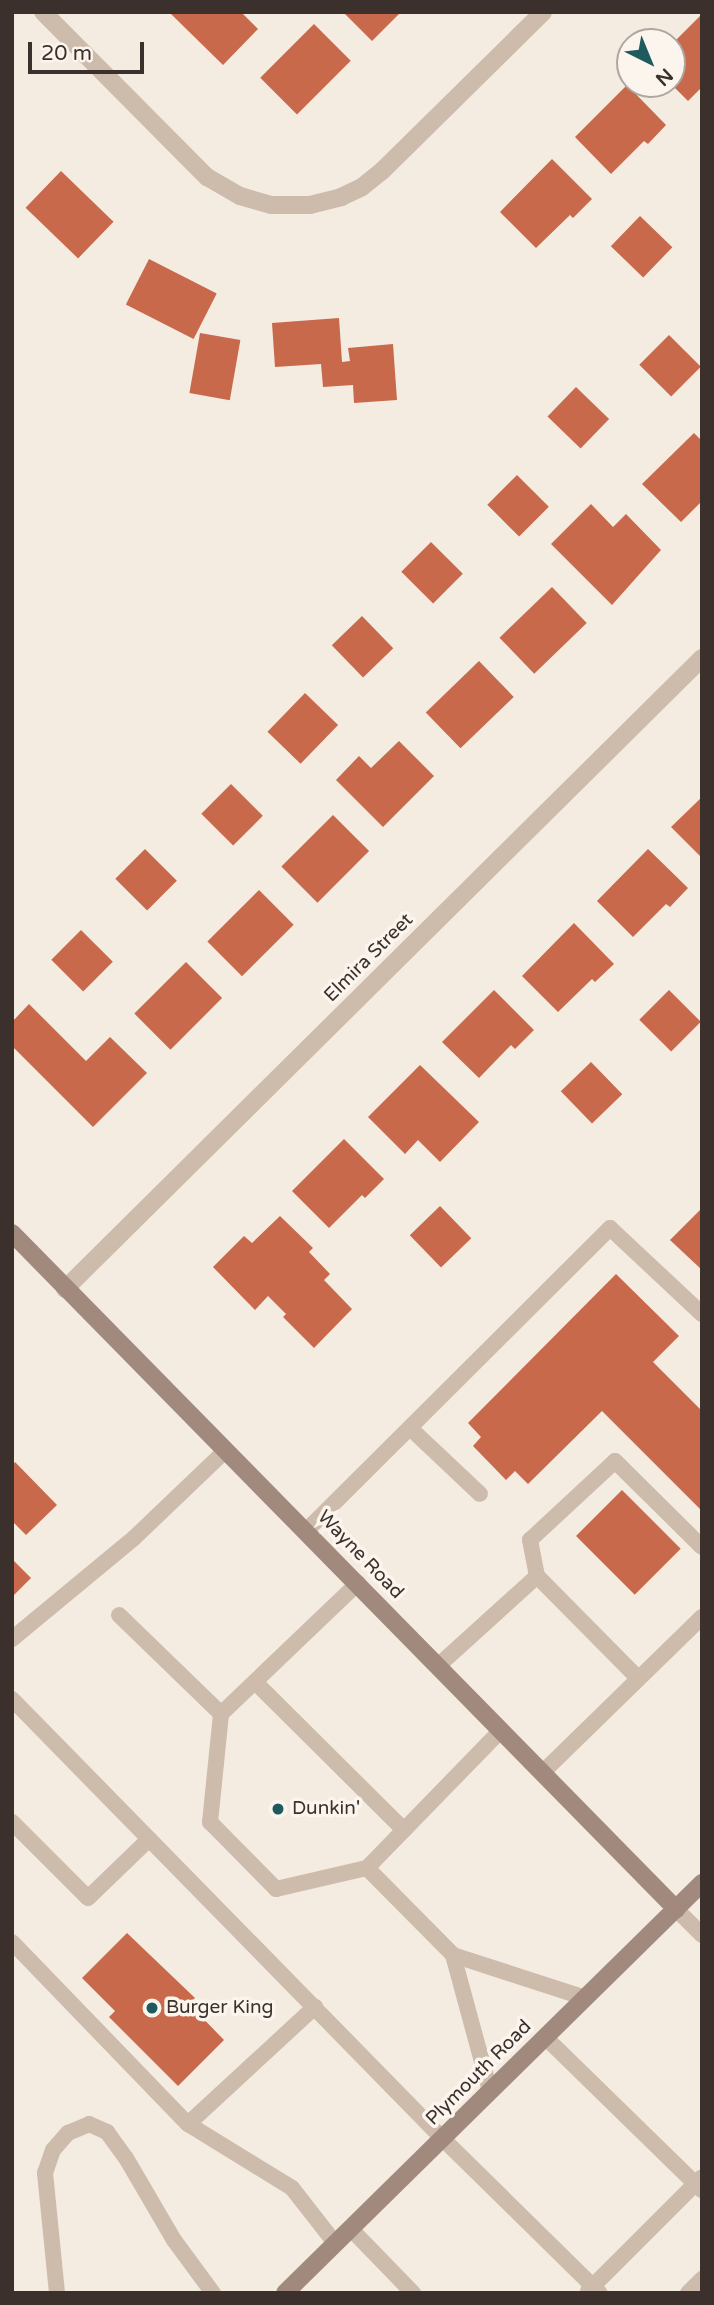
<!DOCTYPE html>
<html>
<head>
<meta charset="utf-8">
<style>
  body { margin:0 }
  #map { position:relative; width:714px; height:2305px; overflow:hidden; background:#f4ebe1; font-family:"Varela Round",sans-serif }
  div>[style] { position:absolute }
  .building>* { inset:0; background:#c8694b; transform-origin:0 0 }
  .lane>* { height:16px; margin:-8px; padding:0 8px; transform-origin:8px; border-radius:8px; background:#cdbbac }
  .street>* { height:18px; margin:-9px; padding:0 9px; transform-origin:9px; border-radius:9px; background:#cdbbac }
  .secondary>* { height:18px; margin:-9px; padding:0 9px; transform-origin:9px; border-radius:9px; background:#a18a7d }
  .dots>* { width:19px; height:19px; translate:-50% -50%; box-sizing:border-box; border:4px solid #fbf5ee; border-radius:50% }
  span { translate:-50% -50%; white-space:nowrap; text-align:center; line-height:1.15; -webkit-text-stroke:7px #fbf5ee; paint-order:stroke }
  .street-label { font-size:19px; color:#3b302b }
  .poi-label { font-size:19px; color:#3b302b }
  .left { translate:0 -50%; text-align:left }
  .frame { position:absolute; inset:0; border:14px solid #3b302b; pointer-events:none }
  .north { position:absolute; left:616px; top:28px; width:70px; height:70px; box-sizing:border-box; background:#fbf5ee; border:2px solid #aea6a0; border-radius:50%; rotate:137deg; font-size:19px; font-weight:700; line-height:28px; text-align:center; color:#3b302b }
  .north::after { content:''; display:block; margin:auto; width:24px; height:32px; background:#1f5a5e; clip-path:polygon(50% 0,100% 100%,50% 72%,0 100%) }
  .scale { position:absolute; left:28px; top:42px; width:116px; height:32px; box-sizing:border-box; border:4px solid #3b302b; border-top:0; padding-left:9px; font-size:21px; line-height:24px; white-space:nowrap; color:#3b302b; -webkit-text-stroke:5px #fbf5ee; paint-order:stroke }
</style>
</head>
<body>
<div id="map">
  <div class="building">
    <div style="clip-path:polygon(173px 12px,241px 12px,258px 29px,223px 65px,171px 14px)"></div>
    <div style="clip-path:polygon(343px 12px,401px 12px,372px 41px)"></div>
    <div style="clip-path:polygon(702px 14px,702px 87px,688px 101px,672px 85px,672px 44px)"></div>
    <div style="left:314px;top:24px;width:52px;height:76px;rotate:45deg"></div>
    <div style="clip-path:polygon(627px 85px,666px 125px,648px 144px,644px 141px,611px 174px,575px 137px)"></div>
    <div style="clip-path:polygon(552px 159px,592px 199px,573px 218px,570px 215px,536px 248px,500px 212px)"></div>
    <div style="left:61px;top:171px;width:73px;height:51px;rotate:44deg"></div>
    <div style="left:640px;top:216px;width:45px;height:42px;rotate:44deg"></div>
    <div style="left:149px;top:259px;width:76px;height:51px;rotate:27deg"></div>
    <div style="clip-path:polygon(339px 318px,342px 362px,350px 361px,348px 348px,393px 344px,397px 400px,354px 403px,353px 385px,323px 387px,321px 364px,275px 367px,272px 323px)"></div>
    <div style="left:200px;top:333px;width:41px;height:61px;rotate:10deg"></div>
    <div style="left:669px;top:335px;width:45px;height:42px;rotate:45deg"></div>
    <div style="left:576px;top:387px;width:46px;height:41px;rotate:44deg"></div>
    <div style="clip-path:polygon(694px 433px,702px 441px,702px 501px,681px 522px,642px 484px)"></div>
    <div style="left:517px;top:475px;width:45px;height:42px;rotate:45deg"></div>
    <div style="clip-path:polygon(591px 504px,613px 527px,626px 514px,661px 550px,612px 605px,551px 544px)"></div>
    <div style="left:431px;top:542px;width:45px;height:42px;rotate:45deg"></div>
    <div style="left:552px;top:587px;width:50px;height:73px;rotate:46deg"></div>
    <div style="left:362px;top:616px;width:45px;height:42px;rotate:46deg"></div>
    <div style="left:479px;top:661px;width:50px;height:74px;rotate:46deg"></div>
    <div style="left:305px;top:693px;width:46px;height:54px;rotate:44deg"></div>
    <div style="clip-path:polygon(399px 741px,434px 776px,383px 827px,336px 780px,359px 756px,371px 768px)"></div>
    <div style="left:231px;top:784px;width:45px;height:42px;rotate:45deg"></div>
    <div style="clip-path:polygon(702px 797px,702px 858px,671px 827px)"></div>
    <div style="left:333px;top:815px;width:51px;height:73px;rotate:45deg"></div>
    <div style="left:145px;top:849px;width:45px;height:42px;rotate:45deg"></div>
    <div style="clip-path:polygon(648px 849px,688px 888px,670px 907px,666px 904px,633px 937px,597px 901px)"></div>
    <div style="left:259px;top:890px;width:49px;height:73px;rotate:45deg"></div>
    <div style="clip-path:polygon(574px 923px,614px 964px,595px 982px,592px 979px,558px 1012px,522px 976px)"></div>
    <div style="left:81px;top:930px;width:45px;height:42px;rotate:45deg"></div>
    <div style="left:186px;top:962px;width:51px;height:73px;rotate:45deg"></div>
    <div style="clip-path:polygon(494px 990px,534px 1030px,515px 1049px,511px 1045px,479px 1078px,442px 1042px)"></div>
    <div style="left:669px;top:990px;width:45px;height:42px;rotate:45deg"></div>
    <div style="clip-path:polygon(29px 1004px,86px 1061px,110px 1037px,147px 1073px,93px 1127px,12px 1046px,12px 1022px)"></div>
    <div style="left:591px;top:1062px;width:45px;height:42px;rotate:46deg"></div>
    <div style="clip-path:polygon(420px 1065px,479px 1122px,440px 1162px,418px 1140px,405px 1154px,368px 1117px)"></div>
    <div style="clip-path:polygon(344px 1139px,384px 1179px,365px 1198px,362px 1195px,329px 1228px,292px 1191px)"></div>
    <div style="left:440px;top:1206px;width:45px;height:42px;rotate:46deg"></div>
    <div style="clip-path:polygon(702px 1208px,702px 1270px,670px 1240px)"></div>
    <div style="clip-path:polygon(280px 1216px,313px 1248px,309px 1252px,330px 1274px,324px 1280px,352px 1309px,314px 1348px,283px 1317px,286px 1314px,268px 1296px,255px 1310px,213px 1267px,244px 1236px,252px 1243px)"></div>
    <div style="clip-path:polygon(616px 1274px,679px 1336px,653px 1362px,702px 1411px,702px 1511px,602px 1411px,528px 1484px,515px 1471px,506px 1480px,473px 1446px,481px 1437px,468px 1423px)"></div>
    <div style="clip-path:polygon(15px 1462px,57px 1505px,26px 1535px,12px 1521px,12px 1466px)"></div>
    <div style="left:622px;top:1490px;width:83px;height:65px;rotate:45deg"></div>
    <div style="clip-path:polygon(12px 1559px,31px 1578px,12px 1597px)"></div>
    <div style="clip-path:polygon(127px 1933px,195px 1998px,189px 2004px,224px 2040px,178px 2086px,109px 2017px,115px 2011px,82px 1978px)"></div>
  </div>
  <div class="lane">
    <div style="left:410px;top:1428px;width:96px;rotate:43.3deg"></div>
    <div style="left:307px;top:1530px;width:428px;rotate:-44.9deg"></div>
    <div style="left:610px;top:1228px;width:126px;rotate:43.1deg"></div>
    <div style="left:537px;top:1576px;width:37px;rotate:-101deg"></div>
    <div style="left:530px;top:1540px;width:116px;rotate:-42.9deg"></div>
    <div style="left:615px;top:1461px;width:122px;rotate:44.7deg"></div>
    <div style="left:358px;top:1583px;width:190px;rotate:136.3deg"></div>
    <div style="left:221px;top:1714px;width:109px;rotate:95.8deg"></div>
    <div style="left:210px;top:1822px;width:94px;rotate:45.4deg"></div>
    <div style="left:276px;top:1889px;width:93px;rotate:-13deg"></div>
    <div style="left:367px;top:1868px;width:192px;rotate:-45.8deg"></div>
    <div style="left:119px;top:1615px;width:142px;rotate:44.1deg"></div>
    <div style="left:12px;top:1639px;width:158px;rotate:-39.6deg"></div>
    <div style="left:134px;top:1538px;width:127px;rotate:-43.7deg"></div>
    <div style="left:439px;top:1665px;width:132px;rotate:-42.2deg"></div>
    <div style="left:537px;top:1576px;width:144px;rotate:45.3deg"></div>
    <div style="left:255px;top:1682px;width:210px;rotate:44.8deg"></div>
    <div style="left:12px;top:1699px;width:615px;rotate:45.59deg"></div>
    <div style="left:442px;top:2138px;width:221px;rotate:44.5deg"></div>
    <div style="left:543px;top:1772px;width:222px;rotate:-44.3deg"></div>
    <div style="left:12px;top:1822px;width:107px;rotate:45deg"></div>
    <div style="left:88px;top:1898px;width:85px;rotate:-44deg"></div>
    <div style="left:367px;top:1868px;width:122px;rotate:45.3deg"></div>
    <div style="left:453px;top:1955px;width:139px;rotate:18deg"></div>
    <div style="left:676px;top:1909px;width:37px;rotate:45deg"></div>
    <div style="left:12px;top:1942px;width:253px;rotate:46deg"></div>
    <div style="left:188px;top:2124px;width:122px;rotate:31.6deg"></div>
    <div style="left:292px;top:2188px;width:70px;rotate:52deg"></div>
    <div style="left:453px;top:1955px;width:141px;rotate:74.8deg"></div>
    <div style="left:545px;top:2037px;width:219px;rotate:44.3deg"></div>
    <div style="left:188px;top:2124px;width:173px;rotate:-42.7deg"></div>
    <div style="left:350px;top:2228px;width:91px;rotate:45.9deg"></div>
    <div style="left:588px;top:2291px;width:160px;rotate:-45deg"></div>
    <div style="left:57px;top:2293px;width:121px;rotate:-95.7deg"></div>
    <div style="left:45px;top:2173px;width:24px;rotate:-71deg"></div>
    <div style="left:53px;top:2150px;width:23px;rotate:-49deg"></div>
    <div style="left:68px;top:2133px;width:23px;rotate:-23deg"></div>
    <div style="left:89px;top:2124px;width:20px;rotate:24deg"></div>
    <div style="left:107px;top:2132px;width:32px;rotate:54deg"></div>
    <div style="left:126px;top:2158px;width:95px;rotate:59.7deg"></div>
    <div style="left:174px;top:2240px;width:66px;rotate:53.7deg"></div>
    <div style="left:688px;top:2293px;width:20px;rotate:-45deg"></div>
  </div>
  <div class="street">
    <div style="left:43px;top:12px;width:233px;rotate:45.2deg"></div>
    <div style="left:207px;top:177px;width:38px;rotate:30deg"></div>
    <div style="left:240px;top:196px;width:32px;rotate:16deg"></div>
    <div style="left:271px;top:205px;width:39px"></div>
    <div style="left:310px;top:205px;width:32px;rotate:-14deg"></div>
    <div style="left:341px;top:197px;width:23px;rotate:-25deg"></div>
    <div style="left:362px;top:187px;width:26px;rotate:-39deg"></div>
    <div style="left:382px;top:171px;width:226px;rotate:-44.6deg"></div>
    <div style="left:65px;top:1289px;width:897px;rotate:-44.73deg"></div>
  </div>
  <div class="secondary">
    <div style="left:12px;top:1233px;width:948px;rotate:45.51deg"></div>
    <div style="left:285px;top:2293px;width:585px;rotate:-44.52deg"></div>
  </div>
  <div class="dots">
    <div style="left:278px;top:1809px;background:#1f5a5e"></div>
    <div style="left:152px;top:2008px;background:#1f5a5e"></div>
  </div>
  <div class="street-label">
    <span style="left:369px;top:958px;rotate:-45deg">Elmira Street</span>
    <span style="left:360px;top:1555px;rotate:46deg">Wayne Road</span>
    <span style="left:479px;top:2073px;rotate:-45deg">Plymouth Road</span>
  </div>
  <div class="poi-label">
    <span class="left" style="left:292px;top:1809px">Dunkin'</span>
    <span class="left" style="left:166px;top:2008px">Burger King</span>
  </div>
  <div class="frame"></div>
  <div class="north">N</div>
  <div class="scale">20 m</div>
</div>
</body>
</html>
